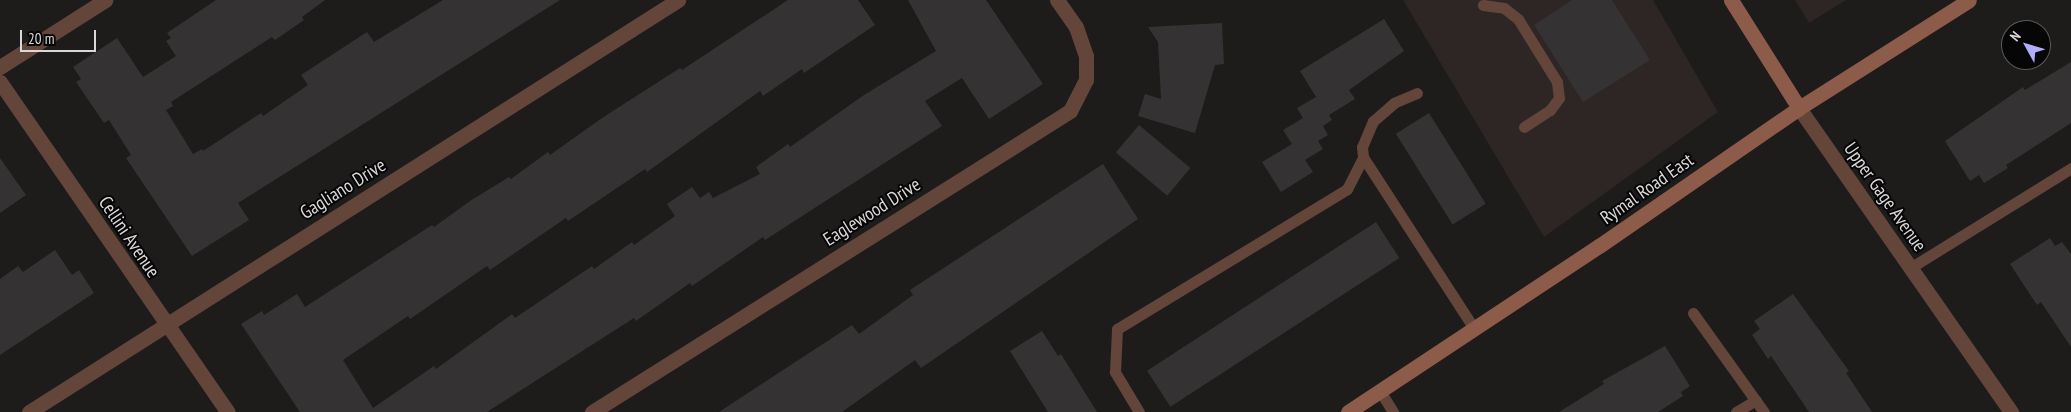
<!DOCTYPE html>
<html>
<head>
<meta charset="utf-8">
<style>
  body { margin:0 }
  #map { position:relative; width:2071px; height:412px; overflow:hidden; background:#1e1b1b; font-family:"PT Sans Narrow",sans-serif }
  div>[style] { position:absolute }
  .built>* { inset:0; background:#2e2525 }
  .building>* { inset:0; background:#353233; transform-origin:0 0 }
  .lane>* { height:11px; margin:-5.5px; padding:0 5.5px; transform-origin:5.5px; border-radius:5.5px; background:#64453a }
  .street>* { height:15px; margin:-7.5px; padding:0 7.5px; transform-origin:7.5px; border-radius:7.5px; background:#64453a }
  .secondary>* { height:15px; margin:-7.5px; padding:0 7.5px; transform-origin:7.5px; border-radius:7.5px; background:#8d5b49 }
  span { translate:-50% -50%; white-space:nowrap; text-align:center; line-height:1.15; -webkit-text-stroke:4px #070606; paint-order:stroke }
  .street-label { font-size:19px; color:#dad8d8 }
  .north { position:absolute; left:2001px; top:20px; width:50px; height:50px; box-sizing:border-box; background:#070606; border:1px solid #5b5a5a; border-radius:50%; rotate:309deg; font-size:14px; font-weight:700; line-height:20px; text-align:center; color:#dad8d8 }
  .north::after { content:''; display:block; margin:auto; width:18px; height:22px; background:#b2adf9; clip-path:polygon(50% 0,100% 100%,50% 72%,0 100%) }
  .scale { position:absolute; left:20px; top:30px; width:76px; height:22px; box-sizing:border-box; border:2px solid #dad8d8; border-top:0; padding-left:6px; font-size:15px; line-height:18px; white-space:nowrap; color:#dad8d8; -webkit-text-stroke:4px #070606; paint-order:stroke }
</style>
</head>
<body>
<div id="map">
  <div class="built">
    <div style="clip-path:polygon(1403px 0,1653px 0,1718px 112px,1544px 237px)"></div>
    <div style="clip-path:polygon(1795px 0,1846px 0,1809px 23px)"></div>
  </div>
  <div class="building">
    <div style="clip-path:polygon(216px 0,325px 0,302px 17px,304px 20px,275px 40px,272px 37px,171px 102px,173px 106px,166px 110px,193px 154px,202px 149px,203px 151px,261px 113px,263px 116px,308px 85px,301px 75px,367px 32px,374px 42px,443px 0,560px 0,238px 203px,249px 220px,192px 256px,126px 158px,131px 155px,109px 120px,104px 123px,76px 82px,81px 79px,73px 67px,117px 38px,143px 77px,176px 56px,166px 41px,171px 38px,167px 33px)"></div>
    <div style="clip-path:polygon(788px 0,858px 0,875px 25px,804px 73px,802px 69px,763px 96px,760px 91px,647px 172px,645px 169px,568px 221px,566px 218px,490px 270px,487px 266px,410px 319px,408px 316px,343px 360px,373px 408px,434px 366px,436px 369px,512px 314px,515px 318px,592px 266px,594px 269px,632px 242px,634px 245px,675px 216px,667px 204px,692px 187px,700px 198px,709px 192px,713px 198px,760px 174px,756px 167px,788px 144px,790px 147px,864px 95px,936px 51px,908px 0,986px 0,1043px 84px,989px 119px,962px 78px,925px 101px,942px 126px,765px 240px,763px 237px,692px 286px,690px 283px,636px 321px,634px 318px,487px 412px,300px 412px,241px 324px,262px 311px,264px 315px,297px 294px,305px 307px,432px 225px,434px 227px,470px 201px,509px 177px,511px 179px,548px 152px,550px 155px,602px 118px,680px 68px,682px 70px)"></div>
    <div style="clip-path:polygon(1572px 0,1612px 0,1650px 60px,1583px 102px,1534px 25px)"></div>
    <div style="clip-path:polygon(1384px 19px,1404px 51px,1349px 90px,1355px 99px,1329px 115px,1332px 120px,1323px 126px,1328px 135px,1318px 141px,1323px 149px,1305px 160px,1313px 172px,1281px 192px,1262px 162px,1292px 144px,1283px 130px,1303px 118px,1297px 108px,1316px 97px,1300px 71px)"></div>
    <div style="clip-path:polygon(1222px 23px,1224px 64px,1215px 65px,1195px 133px,1138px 116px,1145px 94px,1161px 99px,1158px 42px,1148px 27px)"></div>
    <div style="clip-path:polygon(2071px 62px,2071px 123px,2006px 165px,2008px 168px,1984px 183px,1979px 175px,1970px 181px,1945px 141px,2023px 87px,2025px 90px)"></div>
    <div style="left:1429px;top:113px;width:107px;height:39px;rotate:58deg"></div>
    <div style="left:1139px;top:125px;width:67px;height:36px;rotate:40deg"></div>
    <div style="clip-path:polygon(0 158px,26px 195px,0 213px)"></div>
    <div style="clip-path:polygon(1103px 164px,1138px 219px,921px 368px,915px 360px,842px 412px,719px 412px,852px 325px,859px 334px,913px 295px,910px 290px)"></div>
    <div style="left:1376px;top:222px;width:43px;height:273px;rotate:57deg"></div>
    <div style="clip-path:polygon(2050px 238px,2055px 246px,2062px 242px,2071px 254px,2071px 347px,2041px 302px,2037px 305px,2010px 264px)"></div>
    <div style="clip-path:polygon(55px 250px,72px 275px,79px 270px,94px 293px,0 355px,0 279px,18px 266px,23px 272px)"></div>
    <div style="clip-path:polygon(1793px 294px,1849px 371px,1846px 373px,1872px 412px,1809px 412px,1771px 356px,1768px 359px,1752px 335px,1760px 329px,1754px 321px)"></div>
    <div style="clip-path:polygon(1042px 331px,1058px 356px,1061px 354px,1097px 412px,1048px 412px,1010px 351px)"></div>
    <div style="clip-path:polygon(1665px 346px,1690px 386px,1681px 392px,1683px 396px,1658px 412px,1559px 412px,1604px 384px,1602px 381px)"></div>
  </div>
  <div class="lane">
    <div style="left:1483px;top:5px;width:21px;rotate:8deg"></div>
    <div style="left:1504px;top:8px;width:18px;rotate:38deg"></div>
    <div style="left:1518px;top:19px;width:74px;rotate:58.2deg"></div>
    <div style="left:1557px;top:82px;width:16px;rotate:83deg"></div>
    <div style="left:1559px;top:98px;width:15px;rotate:127deg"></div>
    <div style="left:1550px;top:110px;width:31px;rotate:147deg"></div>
    <div style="left:1417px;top:93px;width:25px;rotate:157deg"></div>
    <div style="left:1394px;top:103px;width:28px;rotate:139deg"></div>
    <div style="left:1373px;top:121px;width:28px;rotate:113deg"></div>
    <div style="left:1362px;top:147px;width:10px;rotate:84deg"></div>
    <div style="left:1363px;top:157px;width:202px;rotate:57.1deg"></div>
    <div style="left:1910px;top:268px;width:190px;rotate:-31.8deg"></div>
    <div style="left:1693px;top:313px;width:122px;rotate:54.4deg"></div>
    <div style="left:1380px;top:391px;width:25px;rotate:58deg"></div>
    <div style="left:1139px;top:412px;width:47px;rotate:-121deg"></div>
    <div style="left:1115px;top:372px;width:43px;rotate:-87.3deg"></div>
    <div style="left:1117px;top:329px;width:269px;rotate:-31.3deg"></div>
    <div style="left:1347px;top:189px;width:36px;rotate:-63deg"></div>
    <div style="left:1736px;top:412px;width:23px;rotate:-31deg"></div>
  </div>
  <div class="street">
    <div style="left:0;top:67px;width:125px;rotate:-32.5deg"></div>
    <div style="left:0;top:82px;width:401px;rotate:55.4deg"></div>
    <div style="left:1799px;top:108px;width:371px;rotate:55.1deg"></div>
    <div style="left:29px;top:412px;width:769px;rotate:-32.41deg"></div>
    <div style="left:592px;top:412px;width:565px;rotate:-32.2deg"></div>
    <div style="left:1070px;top:111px;width:35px;rotate:-63deg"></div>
    <div style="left:1086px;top:80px;width:24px;rotate:-90deg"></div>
    <div style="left:1086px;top:56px;width:31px;rotate:-109deg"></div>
    <div style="left:1076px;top:27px;width:33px;rotate:-125deg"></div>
  </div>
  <div class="secondary">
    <div style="left:1731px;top:0;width:128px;rotate:57.8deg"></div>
    <div style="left:1348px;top:412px;width:301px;rotate:-33.5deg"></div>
    <div style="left:1599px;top:246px;width:243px;rotate:-34.6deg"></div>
    <div style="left:1799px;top:108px;width:201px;rotate:-32.4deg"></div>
  </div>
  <div class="street-label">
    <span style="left:343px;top:189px;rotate:-32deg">Gagliano Drive</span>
    <span style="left:1647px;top:189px;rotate:-35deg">Rymal Road East</span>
    <span style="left:1885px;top:197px;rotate:55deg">Upper Gage Avenue</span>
    <span style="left:872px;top:212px;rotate:-32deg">Eaglewood Drive</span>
    <span style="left:129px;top:237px;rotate:56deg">Cellini Avenue</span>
  </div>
  <div class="north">N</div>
  <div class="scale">20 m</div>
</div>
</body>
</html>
